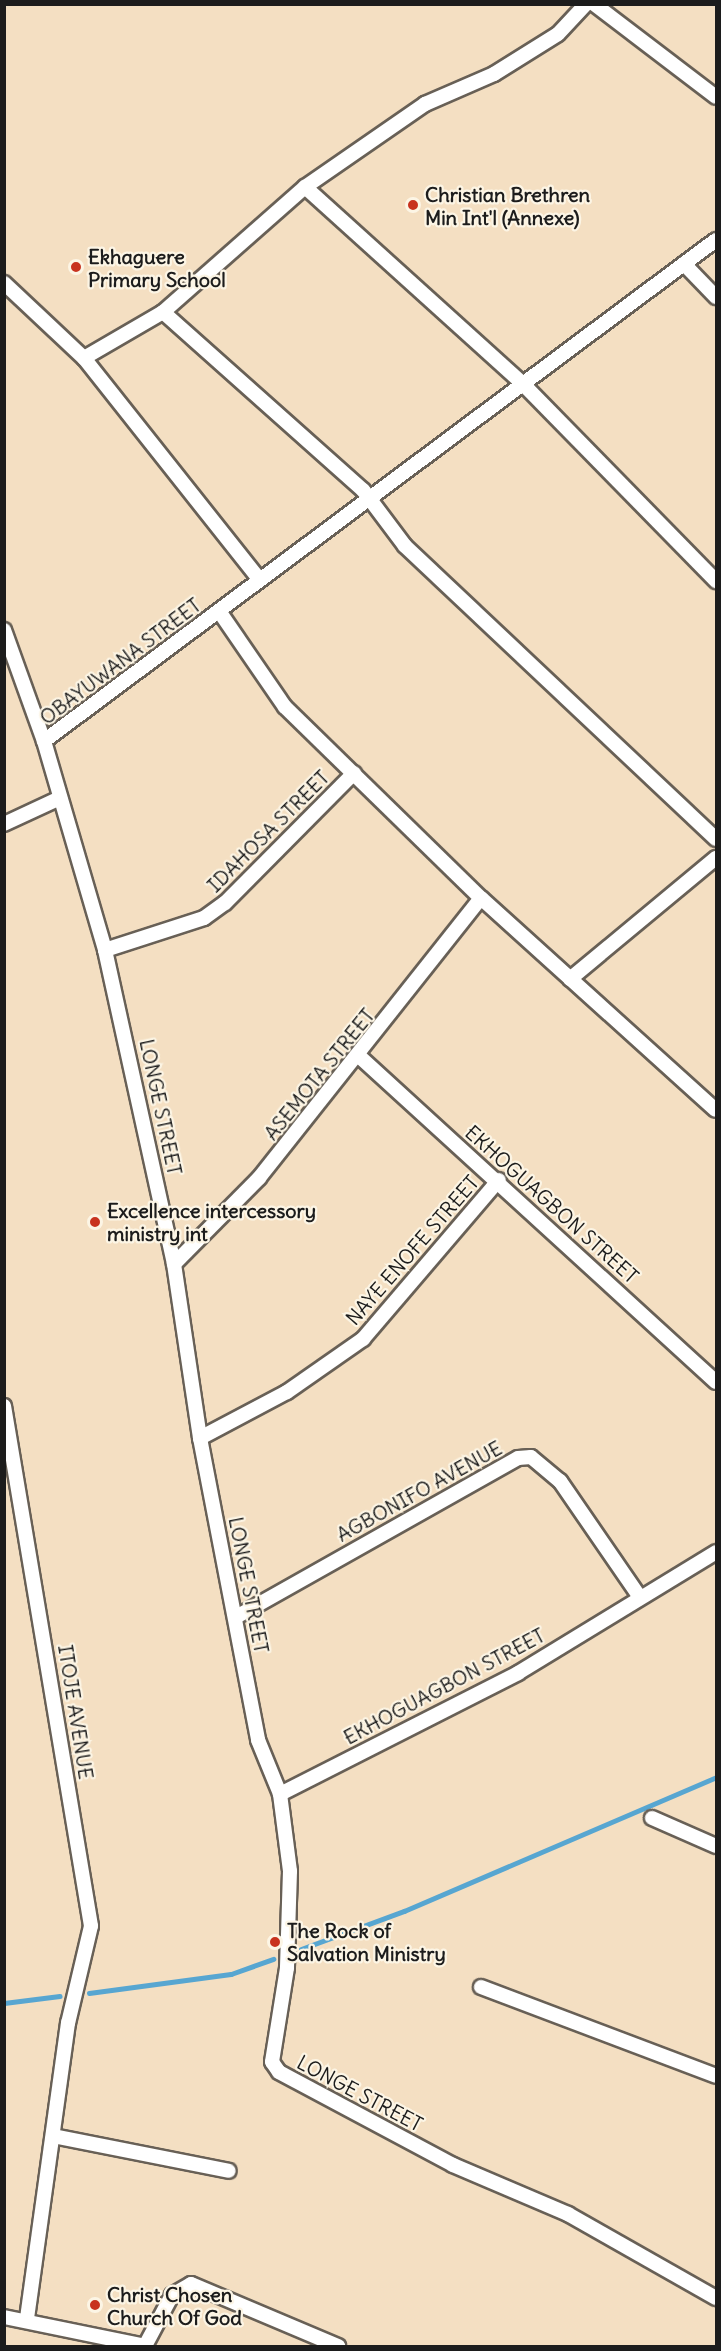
<!DOCTYPE html>
<html>
<head>
<meta charset="utf-8">
<style>
  body { margin:0 }
  #map { position:relative; width:721px; height:2351px; overflow:hidden; background:#f4dfc2; font-family:Delius,sans-serif }
  div>[style] { position:absolute }
  .stream>* { height:5px; margin:-2.5px; padding:0 2.5px; transform-origin:2.5px; border-radius:2.5px; background:#57a6d1 }
  .roads { filter:drop-shadow(2px 0 #686056) drop-shadow(-2px 0 #686056) drop-shadow(0 2px #686056) drop-shadow(0 -2px #686056) }
  .street>* { height:14px; margin:-7px; padding:0 7px; transform-origin:7px; border-radius:7px; background:#fff }
  .dots>* { width:16px; height:16px; translate:-50% -50%; box-sizing:border-box; border:3px solid #fcf5e5; border-radius:50% }
  span { translate:-50% -50%; white-space:nowrap; text-align:center; line-height:1.15; -webkit-text-stroke:4.5px #fcf5e5; paint-order:stroke }
  .poi-label { font-size:20px; color:#1c1c1c; font-weight:700 }
  .left { translate:0 -50%; text-align:left }
  .street-label { font-size:20px; color:#1c1c1c }
  .frame { position:absolute; inset:0; border:6px solid #1c1c1c; pointer-events:none }
</style>
</head>
<body>
<div id="map">
  <div class="stream">
    <div style="left:301px;top:1949px;width:110px;rotate:-20.3deg"></div>
    <div style="left:404px;top:1911px;width:340px;rotate:-23.2deg"></div>
    <div style="left:89px;top:1993px;width:143px;rotate:-7.6deg"></div>
    <div style="left:231px;top:1974px;width:45px;rotate:-19.7deg"></div>
    <div style="left:4px;top:2003px;width:56px;rotate:-7.1deg"></div>
  </div>
  <div class="roads">
    <div class="street">
      <div style="left:594px;top:4px;width:153px;rotate:37.3deg"></div>
      <div style="left:305px;top:187px;width:294px;rotate:42.1deg"></div>
      <div style="left:523px;top:384px;width:276px;rotate:45.6deg"></div>
      <div style="left:684px;top:264px;width:46px;rotate:45.9deg"></div>
      <div style="left:4px;top:283px;width:110px;rotate:43.2deg"></div>
      <div style="left:84px;top:358px;width:283px;rotate:51.6deg"></div>
      <div style="left:163px;top:312px;width:268px;rotate:41.7deg"></div>
      <div style="left:363px;top:490px;width:70px;rotate:53.1deg"></div>
      <div style="left:405px;top:546px;width:427px;rotate:43.3deg"></div>
      <div style="left:84px;top:358px;width:91px;rotate:-30.2deg"></div>
      <div style="left:163px;top:312px;width:189px;rotate:-41.4deg"></div>
      <div style="left:305px;top:187px;width:146px;rotate:-34.7deg"></div>
      <div style="left:425px;top:104px;width:75px;rotate:-23.5deg"></div>
      <div style="left:494px;top:74px;width:75px;rotate:-32deg"></div>
      <div style="left:558px;top:34px;width:41px;rotate:-47deg"></div>
      <div style="left:219px;top:611px;width:116px;rotate:55.5deg"></div>
      <div style="left:285px;top:707px;width:274px;rotate:44.3deg"></div>
      <div style="left:481px;top:898px;width:316px;rotate:42.1deg"></div>
      <div style="left:4px;top:630px;width:118px;rotate:70.2deg"></div>
      <div style="left:44px;top:741px;width:218px;rotate:73.7deg"></div>
      <div style="left:105px;top:950px;width:321px;rotate:77.6deg"></div>
      <div style="left:174px;top:1264px;width:176px;rotate:81.5deg"></div>
      <div style="left:200px;top:1438px;width:308px;rotate:79.1deg"></div>
      <div style="left:258px;top:1740px;width:58px;rotate:67.8deg"></div>
      <div style="left:280px;top:1794px;width:78px;rotate:82.6deg"></div>
      <div style="left:290px;top:1871px;width:97px;rotate:91.8deg"></div>
      <div style="left:287px;top:1968px;width:95px;rotate:99.1deg"></div>
      <div style="left:272px;top:2062px;width:12px;rotate:55deg"></div>
      <div style="left:279px;top:2072px;width:197px;rotate:28.1deg"></div>
      <div style="left:453px;top:2165px;width:125px;rotate:23.1deg"></div>
      <div style="left:568px;top:2214px;width:170px;rotate:29.6deg"></div>
      <div style="left:44px;top:741px;width:838px;rotate:-36.71deg"></div>
      <div style="left:4px;top:824px;width:62px;rotate:-24.9deg"></div>
      <div style="left:105px;top:950px;width:104px;rotate:-17.9deg"></div>
      <div style="left:204px;top:918px;width:26px;rotate:-36deg"></div>
      <div style="left:225px;top:903px;width:183px;rotate:-45.2deg"></div>
      <div style="left:570px;top:979px;width:190px;rotate:-39.7deg"></div>
      <div style="left:360px;top:1057px;width:482px;rotate:42.4deg"></div>
      <div style="left:174px;top:1264px;width:121px;rotate:-45.3deg"></div>
      <div style="left:259px;top:1178px;width:357px;rotate:-51.6deg"></div>
      <div style="left:4px;top:1406px;width:527px;rotate:80.5deg"></div>
      <div style="left:91px;top:1926px;width:100px;rotate:103.3deg"></div>
      <div style="left:68px;top:2023px;width:300px;rotate:97.9deg"></div>
      <div style="left:200px;top:1438px;width:98px;rotate:-27.9deg"></div>
      <div style="left:287px;top:1392px;width:93px;rotate:-34.9deg"></div>
      <div style="left:363px;top:1339px;width:209px;rotate:-49.5deg"></div>
      <div style="left:236px;top:1617px;width:324px;rotate:-29.4deg"></div>
      <div style="left:518px;top:1458px;width:13px;rotate:-4deg"></div>
      <div style="left:531px;top:1457px;width:38px;rotate:40deg"></div>
      <div style="left:560px;top:1481px;width:140px;rotate:55.5deg"></div>
      <div style="left:280px;top:1794px;width:267px;rotate:-26.9deg"></div>
      <div style="left:518px;top:1673px;width:232px;rotate:-31.4deg"></div>
      <div style="left:652px;top:1818px;width:70px;rotate:23.6deg"></div>
      <div style="left:481px;top:1987px;width:251px;rotate:20.7deg"></div>
      <div style="left:53px;top:2136px;width:179px;rotate:11.2deg"></div>
      <div style="left:4px;top:2317px;width:144px;rotate:11.6deg"></div>
      <div style="left:145px;top:2346px;width:58px;rotate:-62.1deg"></div>
      <div style="left:172px;top:2295px;width:22px;rotate:-30deg"></div>
      <div style="left:191px;top:2284px;width:160px;rotate:22.9deg"></div>
    </div>
  </div>
  <div class="dots">
    <div style="left:413px;top:205px;background:#c8321e"></div>
    <div style="left:76px;top:267px;background:#c8321e"></div>
    <div style="left:95px;top:1222px;background:#c8321e"></div>
    <div style="left:275px;top:1942px;background:#c8321e"></div>
    <div style="left:95px;top:2305px;background:#c8321e"></div>
  </div>
  <div class="poi-label">
    <span class="left" style="left:425px;top:206px">Christian Brethren<br>Min Int'l (Annexe)</span>
    <span class="left" style="left:88px;top:268px">Ekhaguere<br>Primary School</span>
    <span class="left" style="left:107px;top:1222px">Excellence intercessory<br>ministry int</span>
    <span class="left" style="left:287px;top:1942px">The Rock of<br>Salvation Ministry</span>
    <span class="left" style="left:107px;top:2306px">Christ Chosen<br>Church Of God</span>
  </div>
  <div class="street-label">
    <span style="left:120px;top:661px;rotate:-37deg">OBAYUWANA STREET</span>
    <span style="left:268px;top:831px;rotate:-45deg">IDAHOSA STREET</span>
    <span style="left:319px;top:1074px;rotate:-51deg">ASEMOTA STREET</span>
    <span style="left:161px;top:1107px;rotate:78deg">LONGE STREET</span>
    <span style="left:552px;top:1204px;rotate:42deg">EKHOGUAGBON STREET</span>
    <span style="left:412px;top:1250px;rotate:-49deg">NAYE ENOFE STREET</span>
    <span style="left:419px;top:1491px;rotate:-29deg">AGBONIFO AVENUE</span>
    <span style="left:249px;top:1585px;rotate:79deg">LONGE STREET</span>
    <span style="left:444px;top:1686px;rotate:-28deg">EKHOGUAGBON STREET</span>
    <span style="left:76px;top:1712px;rotate:81deg">ITOJE AVENUE</span>
    <span style="left:360px;top:2093px;rotate:28deg">LONGE STREET</span>
  </div>
  <div class="frame"></div>
</div>
</body>
</html>
